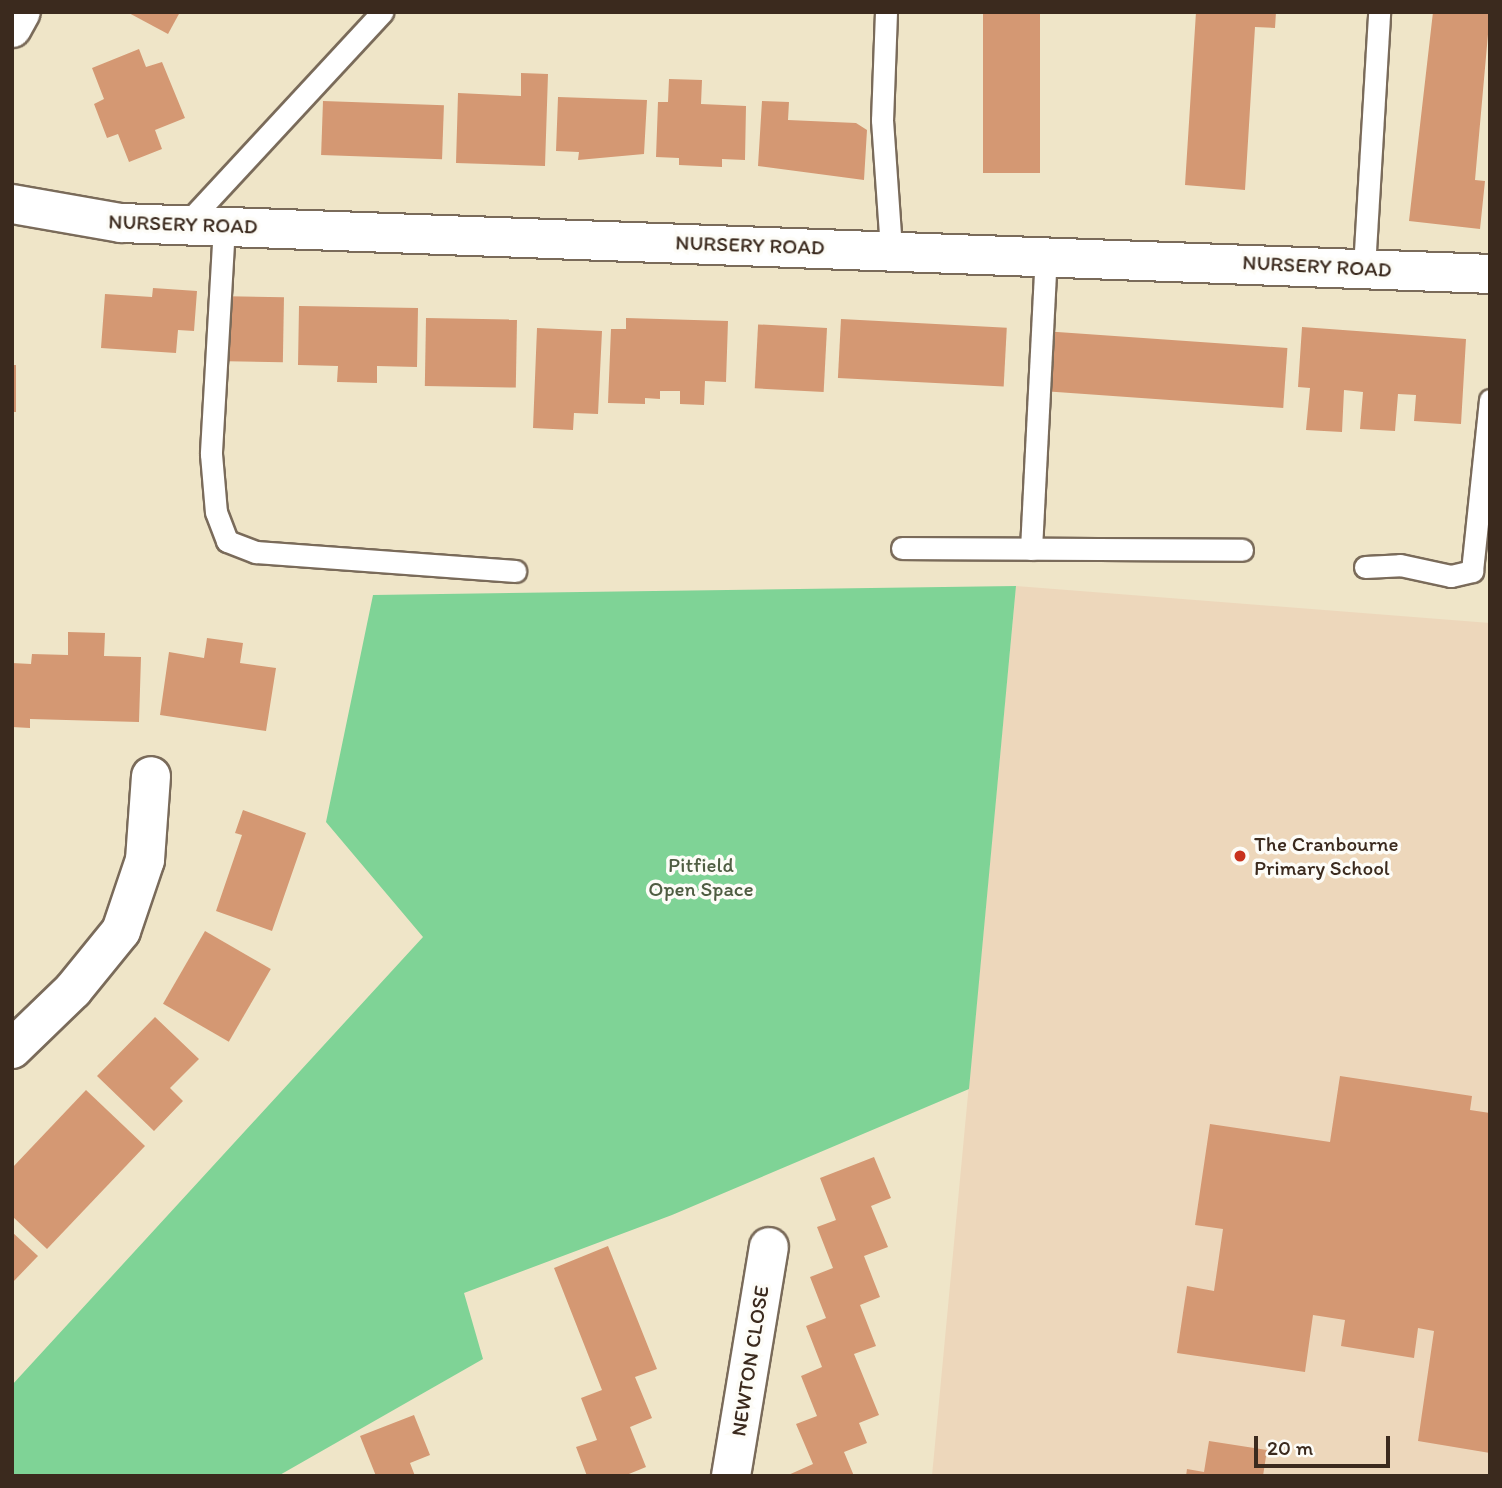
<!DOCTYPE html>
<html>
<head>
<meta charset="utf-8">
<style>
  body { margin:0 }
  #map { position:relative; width:1502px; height:1488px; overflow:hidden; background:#efe5c8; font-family:Itim,sans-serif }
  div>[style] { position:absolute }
  .built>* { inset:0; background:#edd7bb }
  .green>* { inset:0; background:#7fd396 }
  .building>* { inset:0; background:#d49873; transform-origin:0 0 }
  .roads { filter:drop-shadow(2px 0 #7a6b5a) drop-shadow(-2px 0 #7a6b5a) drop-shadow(0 2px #7a6b5a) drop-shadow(0 -2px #7a6b5a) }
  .service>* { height:21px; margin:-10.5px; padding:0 10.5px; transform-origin:10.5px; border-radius:10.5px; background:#fff }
  .minor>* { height:38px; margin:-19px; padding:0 19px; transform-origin:19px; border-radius:19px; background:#fff }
  .tertiary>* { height:38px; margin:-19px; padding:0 19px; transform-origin:19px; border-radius:19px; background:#fff }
  .dots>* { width:19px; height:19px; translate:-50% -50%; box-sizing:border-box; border:4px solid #fdfcf7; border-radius:50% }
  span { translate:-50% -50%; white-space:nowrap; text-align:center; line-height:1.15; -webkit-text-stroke:7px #fdfcf7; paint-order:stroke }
  .street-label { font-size:21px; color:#3b2a1e }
  .poi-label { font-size:21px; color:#3b2a1e }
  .left { translate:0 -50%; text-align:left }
  .park-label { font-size:21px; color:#4f5d42 }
  .frame { position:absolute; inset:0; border:14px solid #3b2a1e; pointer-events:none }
  .scale { position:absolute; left:1254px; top:1436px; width:136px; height:32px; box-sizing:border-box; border:4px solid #3b2a1e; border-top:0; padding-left:9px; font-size:21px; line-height:24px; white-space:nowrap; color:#3b2a1e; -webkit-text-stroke:5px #fdfcf7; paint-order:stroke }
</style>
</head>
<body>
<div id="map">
  <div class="built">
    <div style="clip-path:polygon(1016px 586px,1490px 623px,1490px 1476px,932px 1476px)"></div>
  </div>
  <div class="green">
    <div style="clip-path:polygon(1016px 586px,969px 1089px,672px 1215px,464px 1293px,483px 1359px,278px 1476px,12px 1476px,12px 1385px,423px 937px,326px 822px,373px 595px)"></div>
  </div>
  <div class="building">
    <div style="clip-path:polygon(127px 12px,180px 12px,168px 34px)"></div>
    <div style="left:983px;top:12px;width:57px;height:161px"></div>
    <div style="clip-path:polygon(1196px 12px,1276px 12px,1275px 28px,1255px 27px,1245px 190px,1185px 185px)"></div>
    <div style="clip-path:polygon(1433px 12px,1490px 12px,1475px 180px,1485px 181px,1480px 229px,1409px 221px)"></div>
    <div style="clip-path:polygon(139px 49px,146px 67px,162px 62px,185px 118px,155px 130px,162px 149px,129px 162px,118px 134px,107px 138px,94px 104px,104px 99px,92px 68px)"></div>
    <div style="clip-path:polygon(521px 73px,548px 74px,545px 166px,456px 163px,458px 93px,521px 96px)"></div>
    <div style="clip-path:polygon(669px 79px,702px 80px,701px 104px,746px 106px,745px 160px,722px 159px,722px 167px,679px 165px,679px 158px,656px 157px,658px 102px,668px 102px)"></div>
    <div style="clip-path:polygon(558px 97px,647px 100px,644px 154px,578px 160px,579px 152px,556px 151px)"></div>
    <div style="left:323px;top:101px;width:121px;height:54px;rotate:2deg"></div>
    <div style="clip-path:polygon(762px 101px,789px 102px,788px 120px,856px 123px,867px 130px,864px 180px,758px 166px)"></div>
    <div style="clip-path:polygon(153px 288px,197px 291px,194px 331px,178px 330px,176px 353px,101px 348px,105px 294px,152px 297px)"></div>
    <div style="left:215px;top:296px;width:69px;height:65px;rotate:1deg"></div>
    <div style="clip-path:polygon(299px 306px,418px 308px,417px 367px,377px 366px,377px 383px,337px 382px,338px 366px,298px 365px)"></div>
    <div style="left:426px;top:318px;width:91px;height:68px;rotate:1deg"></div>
    <div style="clip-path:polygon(626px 318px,728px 321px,726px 382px,705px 381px,704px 405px,680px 404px,680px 391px,660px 391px,660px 399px,645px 398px,645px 404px,608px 403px,611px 329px,626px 329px)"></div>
    <div style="left:841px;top:319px;width:166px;height:59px;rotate:3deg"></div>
    <div style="clip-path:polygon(1302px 327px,1466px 339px,1461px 424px,1414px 421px,1416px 395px,1398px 394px,1395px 431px,1360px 429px,1363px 392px,1344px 390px,1342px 432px,1306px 430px,1310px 388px,1298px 387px)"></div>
    <div style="clip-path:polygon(537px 328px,602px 331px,598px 414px,574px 413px,573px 430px,533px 428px)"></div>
    <div style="left:827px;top:328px;width:64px;height:69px;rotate:93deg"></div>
    <div style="left:1043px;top:331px;width:245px;height:60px;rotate:4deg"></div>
    <div style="left:12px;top:365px;width:4px;height:47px"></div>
    <div style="clip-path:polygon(68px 632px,105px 633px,104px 656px,141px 657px,139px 722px,30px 719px,30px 728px,12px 727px,12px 663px,31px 664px,32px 654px,68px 655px)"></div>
    <div style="clip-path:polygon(207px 638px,243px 643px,240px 663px,276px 668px,266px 731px,160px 715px,169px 652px,204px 658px)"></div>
    <div style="clip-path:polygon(243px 810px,306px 833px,272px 931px,216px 911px,242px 835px,235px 833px)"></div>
    <div style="left:205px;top:931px;width:76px;height:84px;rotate:30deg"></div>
    <div style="clip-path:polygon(155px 1017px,199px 1059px,170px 1088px,183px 1101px,154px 1131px,97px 1076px)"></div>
    <div style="clip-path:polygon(1340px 1076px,1472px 1096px,1470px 1110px,1490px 1113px,1490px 1453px,1418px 1441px,1434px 1331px,1418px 1328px,1414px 1358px,1341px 1346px,1345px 1320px,1313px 1315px,1305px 1372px,1177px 1353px,1187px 1286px,1214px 1291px,1223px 1229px,1195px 1225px,1210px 1124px,1330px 1142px)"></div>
    <div style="clip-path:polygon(86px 1090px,145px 1146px,47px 1249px,12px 1216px,12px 1168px)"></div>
    <div style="clip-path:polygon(874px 1157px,891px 1198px,871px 1206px,888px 1247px,864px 1256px,880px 1297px,860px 1305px,876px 1346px,854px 1354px,879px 1415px,859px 1423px,867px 1443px,844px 1452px,854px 1476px,786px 1476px,813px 1464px,796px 1424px,817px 1416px,801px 1376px,822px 1367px,806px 1326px,826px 1318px,810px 1277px,833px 1268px,817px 1227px,836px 1220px,820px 1178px)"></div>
    <div style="clip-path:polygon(12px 1232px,38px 1256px,12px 1283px)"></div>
    <div style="clip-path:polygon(608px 1246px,657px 1369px,635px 1377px,652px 1418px,630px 1427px,646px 1467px,624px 1476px,587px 1476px,576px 1447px,597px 1440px,581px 1398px,602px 1390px,554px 1268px)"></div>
    <div style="clip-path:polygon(414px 1415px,430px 1455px,410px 1463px,415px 1476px,376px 1476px,360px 1436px)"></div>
    <div style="clip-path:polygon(1209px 1441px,1267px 1450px,1263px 1476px,1186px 1476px,1187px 1469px,1204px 1472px)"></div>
  </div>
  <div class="roads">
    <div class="service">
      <div style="left:886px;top:12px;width:108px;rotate:92.1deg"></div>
      <div style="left:882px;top:120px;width:129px;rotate:86deg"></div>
      <div style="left:186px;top:224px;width:289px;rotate:-47.2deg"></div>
      <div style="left:224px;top:226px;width:228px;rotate:93.3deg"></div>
      <div style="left:211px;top:454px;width:58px;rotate:85.1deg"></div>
      <div style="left:216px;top:512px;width:31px;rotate:69deg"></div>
      <div style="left:227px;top:541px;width:31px;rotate:21deg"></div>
      <div style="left:256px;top:552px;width:260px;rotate:4.2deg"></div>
      <div style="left:1364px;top:268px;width:256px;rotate:-86.6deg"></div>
      <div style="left:902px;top:548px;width:340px;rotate:0.3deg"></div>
      <div style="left:1031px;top:549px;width:294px;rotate:-87.1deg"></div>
      <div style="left:1365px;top:567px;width:35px;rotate:-3deg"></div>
      <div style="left:1400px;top:565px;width:52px;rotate:12.2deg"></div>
      <div style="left:1451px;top:576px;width:22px;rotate:-13deg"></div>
      <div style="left:1472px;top:571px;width:172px;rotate:-84deg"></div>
    </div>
    <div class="minor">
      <div style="left:12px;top:204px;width:111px;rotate:9.9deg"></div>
      <div style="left:121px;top:223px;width:1370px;rotate:2.13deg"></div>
      <div style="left:12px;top:1049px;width:85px;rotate:-44deg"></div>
      <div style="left:73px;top:990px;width:76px;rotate:-50.9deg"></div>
      <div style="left:121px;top:931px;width:75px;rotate:-71.3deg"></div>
      <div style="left:145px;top:860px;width:84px;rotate:-85.9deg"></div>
      <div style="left:731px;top:1476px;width:232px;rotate:-80.6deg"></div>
    </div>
    <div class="tertiary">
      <div style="left:12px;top:28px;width:18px;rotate:-61deg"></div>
    </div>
  </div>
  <div class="dots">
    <div style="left:1240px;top:856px;background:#c8321e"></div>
  </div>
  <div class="street-label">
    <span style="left:183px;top:224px;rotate:2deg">NURSERY ROAD</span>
    <span style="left:750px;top:245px;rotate:2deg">NURSERY ROAD</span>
    <span style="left:1317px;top:266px;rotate:3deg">NURSERY ROAD</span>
    <span style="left:750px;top:1361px;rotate:-81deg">NEWTON CLOSE</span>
  </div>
  <div class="poi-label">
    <span class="left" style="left:1254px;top:856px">The Cranbourne<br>Primary School</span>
  </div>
  <div class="park-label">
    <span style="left:701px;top:877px">Pitfield<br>Open Space</span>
  </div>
  <div class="frame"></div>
  <div class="scale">20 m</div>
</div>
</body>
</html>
